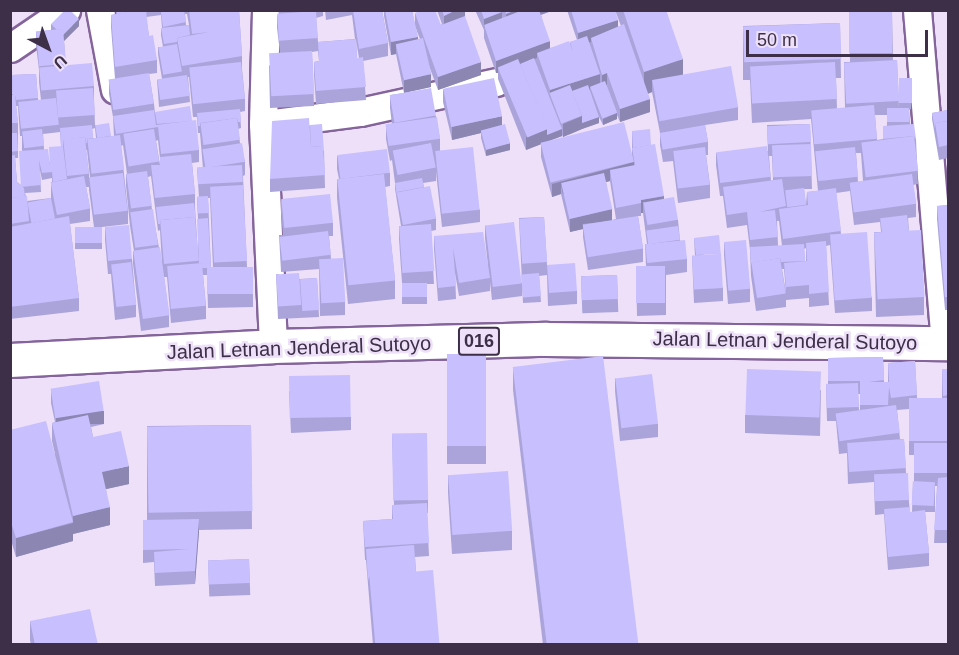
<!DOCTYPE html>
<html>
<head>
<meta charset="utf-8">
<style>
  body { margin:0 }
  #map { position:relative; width:959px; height:655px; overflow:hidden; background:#ede0f8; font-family:Arial,sans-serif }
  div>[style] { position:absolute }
  .roads { filter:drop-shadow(2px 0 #84649a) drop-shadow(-2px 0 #84649a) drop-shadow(0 2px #84649a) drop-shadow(0 -2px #84649a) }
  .minor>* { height:27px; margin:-13.5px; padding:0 13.5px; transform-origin:13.5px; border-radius:13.5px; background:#fff }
  .major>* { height:33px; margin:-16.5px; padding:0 16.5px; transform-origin:16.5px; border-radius:16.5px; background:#fff }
  .wall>* { inset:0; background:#aba4da; transform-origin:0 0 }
  .shaded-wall>* { inset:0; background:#8b86b2; transform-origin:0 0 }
  .building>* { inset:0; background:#c7bffe; transform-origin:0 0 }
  span { translate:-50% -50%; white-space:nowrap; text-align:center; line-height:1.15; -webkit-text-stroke:5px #ede0f8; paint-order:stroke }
  .shield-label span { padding:2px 4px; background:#ede0f8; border:2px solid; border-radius:4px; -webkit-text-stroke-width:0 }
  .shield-label { font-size:18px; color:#3d2f47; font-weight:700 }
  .street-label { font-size:20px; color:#3d2f47 }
  .frame { position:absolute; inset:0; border:12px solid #3d2f47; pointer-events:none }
  .north { position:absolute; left:18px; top:18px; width:60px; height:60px; -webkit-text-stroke:4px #ede0f8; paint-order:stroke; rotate:139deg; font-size:16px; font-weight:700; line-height:24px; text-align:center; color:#3d2f47 }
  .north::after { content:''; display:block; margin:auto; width:21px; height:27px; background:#3d2f47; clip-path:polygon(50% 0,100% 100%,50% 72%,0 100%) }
  .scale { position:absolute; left:746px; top:30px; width:182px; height:27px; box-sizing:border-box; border:3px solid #3d2f47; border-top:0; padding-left:8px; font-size:18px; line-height:21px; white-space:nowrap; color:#3d2f47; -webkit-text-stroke:4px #ede0f8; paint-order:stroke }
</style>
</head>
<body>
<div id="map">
  <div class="roads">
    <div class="minor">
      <div style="left:100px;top:10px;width:81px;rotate:79.4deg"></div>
      <div style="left:266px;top:10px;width:114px;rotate:91.5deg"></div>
      <div style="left:263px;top:124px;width:222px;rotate:87.4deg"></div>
      <div style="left:917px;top:10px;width:334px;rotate:85.2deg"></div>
      <div style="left:10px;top:48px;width:68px;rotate:-34.2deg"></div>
      <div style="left:274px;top:123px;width:87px;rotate:-7.3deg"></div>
      <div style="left:360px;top:112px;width:139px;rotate:-12.4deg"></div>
    </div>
    <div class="major">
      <div style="left:10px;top:360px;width:263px;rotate:-3deg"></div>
      <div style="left:273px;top:346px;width:273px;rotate:-1.5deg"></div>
      <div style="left:546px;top:339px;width:402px;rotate:0.6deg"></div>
    </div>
  </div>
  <div class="wall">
    <div style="clip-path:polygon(evenodd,116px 10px,239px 10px,242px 56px,242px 69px,245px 99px,245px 111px,240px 112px,241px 128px,238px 129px,240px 143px,245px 162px,245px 175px,243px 176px,247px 267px,253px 267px,253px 307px,208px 308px,207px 275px,203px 275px,206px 306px,206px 319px,171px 323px,167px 277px,164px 277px,169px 315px,169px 327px,141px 331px,133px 264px,133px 251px,134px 251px,130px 226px,126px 186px,126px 174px,127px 174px,123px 145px,121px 146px,128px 211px,128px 224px,102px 227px,102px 249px,75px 249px,75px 227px,94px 227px,89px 190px,89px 178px,90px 177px,87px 150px,86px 150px,89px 174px,89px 187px,86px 187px,90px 208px,90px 221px,70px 224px,79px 298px,79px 311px,10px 319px,10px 69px,12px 75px,36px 74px,38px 100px,41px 100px,39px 82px,39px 70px,36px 45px,36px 32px,51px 30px,51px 24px,79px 26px,64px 41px,66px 66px,94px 86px,94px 99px,95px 125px,111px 136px,114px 136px,113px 117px,109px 94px,109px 81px,115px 79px,111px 27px,111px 15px,116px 14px,116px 10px,185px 14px,187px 14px,189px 25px,186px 25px,185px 14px,116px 10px,161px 15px,162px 28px,161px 28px,161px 35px,163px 47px,158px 47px,158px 54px,162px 79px,157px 80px,159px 107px,190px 102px,188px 77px,189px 77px,193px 117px,197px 117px,198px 133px,200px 133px,203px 169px,197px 169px,199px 197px,197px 198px,198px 219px,198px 255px,195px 207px,195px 194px,192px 163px,199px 162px,199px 150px,192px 121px,155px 113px,154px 104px,149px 74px,157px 73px,157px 60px,149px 36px,146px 17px,161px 15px,116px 10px,16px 106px,18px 106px,20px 136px,22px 136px,22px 151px,21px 185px,17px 182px,15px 158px,18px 158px,18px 123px,16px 106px,116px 10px,95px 128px,96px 138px,93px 138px,92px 129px,95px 128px,116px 10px,60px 132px,61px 146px,50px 163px,44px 149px,43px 134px,60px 132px,116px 10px,158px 140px,160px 158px,160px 165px,156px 141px,158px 140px,116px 10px,40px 170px,42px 180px,52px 178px,52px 182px,51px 182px,51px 198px,27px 201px,25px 193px,41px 192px,40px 170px,116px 10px,151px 176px,158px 231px,160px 230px,162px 264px,152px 210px,148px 177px,151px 176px,116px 10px,208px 198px,210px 198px,213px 268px,211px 268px,208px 198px)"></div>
    <div style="clip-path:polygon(evenodd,278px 10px,323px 10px,323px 16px,316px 18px,318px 42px,355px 39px,352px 15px,326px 20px,325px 10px,382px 10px,388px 43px,388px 56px,363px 61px,366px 100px,316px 104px,314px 75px,314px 62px,319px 61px,318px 51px,312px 52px,314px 106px,270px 108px,269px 66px,280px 53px,277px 28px,277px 16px,279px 15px,278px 10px,356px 40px,359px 58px,357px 58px,356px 40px)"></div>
    <div style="clip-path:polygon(evenodd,384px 10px,412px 10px,415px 26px,415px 13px,441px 25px,442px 24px,437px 10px,465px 10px,465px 19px,481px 75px,438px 90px,428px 63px,431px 87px,408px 92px,436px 116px,440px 139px,440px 151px,480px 210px,480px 222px,442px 227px,436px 172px,436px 181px,423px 183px,424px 187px,436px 218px,436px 230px,431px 231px,434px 284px,427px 284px,427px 304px,402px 304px,402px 283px,399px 239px,399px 226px,401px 226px,395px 189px,395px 183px,392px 160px,390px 161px,386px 139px,386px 126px,392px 125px,390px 108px,390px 95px,404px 93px,396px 54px,391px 55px,384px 16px,384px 10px,415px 26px,420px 39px,418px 39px,415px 26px)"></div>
    <div style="clip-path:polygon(evenodd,475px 10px,554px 10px,541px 15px,550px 48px,570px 46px,570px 42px,577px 40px,567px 10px,615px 10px,618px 27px,621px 26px,615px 10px,666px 10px,683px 75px,738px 107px,738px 120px,705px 125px,708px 142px,708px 155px,706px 155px,710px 185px,710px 198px,678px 203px,673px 161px,663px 162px,660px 145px,660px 133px,652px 92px,648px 94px,650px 112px,620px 122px,617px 115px,617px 119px,603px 125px,599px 117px,599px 123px,582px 129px,582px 127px,582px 129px,563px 137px,562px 135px,562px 136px,543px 143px,632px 156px,632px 131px,651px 145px,664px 199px,678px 220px,680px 240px,687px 259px,687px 272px,666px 275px,666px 315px,637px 316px,636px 266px,646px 266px,645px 244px,647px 244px,643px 213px,641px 213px,641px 210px,641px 216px,638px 216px,643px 249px,643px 262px,588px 270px,583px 237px,583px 229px,570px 232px,561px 194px,552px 197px,541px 157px,541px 144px,526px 150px,498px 79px,498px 73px,496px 73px,484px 38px,484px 30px,475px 10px,610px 181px,616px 219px,612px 220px,606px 182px,610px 181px)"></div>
    <div style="clip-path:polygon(evenodd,849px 10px,892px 10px,893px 60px,897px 60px,899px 108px,899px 78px,912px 78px,911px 109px,909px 110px,910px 124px,916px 139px,918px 184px,913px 185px,916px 204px,916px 217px,908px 218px,909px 231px,924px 297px,924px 315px,876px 317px,874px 232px,881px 232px,880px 222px,854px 225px,850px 191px,836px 193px,841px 234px,872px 298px,872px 311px,835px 313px,830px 245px,826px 246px,829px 305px,809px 307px,809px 298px,786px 300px,786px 294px,786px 307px,756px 311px,751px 276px,750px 250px,747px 225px,727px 228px,723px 196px,720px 196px,716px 165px,716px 153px,768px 151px,767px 125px,810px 124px,812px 189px,804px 189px,806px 205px,807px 192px,818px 191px,811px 119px,752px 123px,750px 80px,743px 80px,743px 26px,840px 23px,841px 78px,836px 78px,837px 109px,845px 108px,844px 62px,850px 62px,849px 10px,875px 115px,887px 115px,887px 125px,883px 139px,877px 140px,875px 115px,849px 10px,856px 153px,861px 153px,863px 181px,858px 182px,856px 153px,849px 10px,769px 156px,772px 156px,773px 180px,771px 181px,769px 156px,849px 10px,777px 221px,779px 221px,782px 246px,778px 246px,777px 221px,849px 10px,806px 248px,806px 261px,805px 261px,804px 249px,806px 248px,849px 10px,782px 269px,784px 269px,786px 293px,782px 269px)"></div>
    <div style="clip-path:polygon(443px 89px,502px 125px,510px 150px,486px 156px,481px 138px,481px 133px,452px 140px,443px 102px)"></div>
    <div style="clip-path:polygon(948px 110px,948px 158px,939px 160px,932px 119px,932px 113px)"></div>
    <div style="clip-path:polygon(310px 125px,324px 151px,325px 188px,270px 192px,270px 179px)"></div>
    <div style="clip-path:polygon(337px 156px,390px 173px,390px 186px,385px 187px,395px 280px,395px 299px,348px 304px,337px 198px,337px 179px,339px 179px,337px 169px)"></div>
    <div style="clip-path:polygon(281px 200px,333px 223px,333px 236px,329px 236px,331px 259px,345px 302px,345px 315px,320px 316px,319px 269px,281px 272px,279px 235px,283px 235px,281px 213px)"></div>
    <div style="clip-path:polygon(948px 205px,948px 310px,945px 310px,937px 219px,937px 206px)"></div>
    <div style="clip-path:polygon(544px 217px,547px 265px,577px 291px,577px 304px,548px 306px,547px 275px,539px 276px,541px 302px,523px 303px,519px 218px)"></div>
    <div style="clip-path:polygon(485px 225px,522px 283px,522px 296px,492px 300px,490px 282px,490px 291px,459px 296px,455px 273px,456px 299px,438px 301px,434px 249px,434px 236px,488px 266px,485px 238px)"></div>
    <div style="clip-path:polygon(105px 227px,132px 259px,136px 305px,136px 317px,115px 320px,111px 274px,108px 274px,105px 240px)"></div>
    <div style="clip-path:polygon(694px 238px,723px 288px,723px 301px,694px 303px,692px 256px,695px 256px)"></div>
    <div style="clip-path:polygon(724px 242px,750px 289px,750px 302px,728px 304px,724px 255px)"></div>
    <div style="clip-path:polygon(276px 274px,300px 279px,317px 278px,319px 317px,278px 319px)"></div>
    <div style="left:617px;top:275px;width:37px;height:36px;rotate:88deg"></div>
    <div style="left:447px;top:354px;width:39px;height:110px"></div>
    <div style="clip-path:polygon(evenodd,883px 357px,884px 382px,888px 382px,888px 363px,915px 361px,917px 398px,942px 398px,942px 369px,948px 369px,948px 543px,934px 543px,937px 486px,935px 486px,935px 512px,925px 512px,929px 553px,929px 566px,888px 570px,884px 514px,875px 515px,874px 482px,848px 484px,847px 453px,839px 454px,836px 421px,827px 421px,826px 384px,828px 384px,828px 358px,883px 357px,858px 394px,860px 394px,860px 410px,859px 410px,858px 394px,883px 357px,909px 409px,909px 455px,914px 455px,914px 481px,913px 481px,912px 512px,910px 512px,906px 473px,904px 439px,900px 439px,897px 410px,909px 409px)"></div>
    <div style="clip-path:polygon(513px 367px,637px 645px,543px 645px,513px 390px)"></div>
    <div style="clip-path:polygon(615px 378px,658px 424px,658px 437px,620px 441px,615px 391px)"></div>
    <div style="clip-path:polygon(51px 390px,104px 424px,91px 427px,93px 437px,129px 484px,106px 489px,110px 525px,73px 534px,73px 541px,16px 557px,10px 537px,10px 430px,55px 454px,52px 441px,52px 423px,55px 422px,51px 403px)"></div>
    <div style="clip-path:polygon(821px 390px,820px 436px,745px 433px,745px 415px)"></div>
    <div style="clip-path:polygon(289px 391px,351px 417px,351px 430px,291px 433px)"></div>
    <div style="clip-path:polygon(251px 425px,252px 529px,199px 530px,195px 584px,155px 586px,154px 562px,143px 563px,143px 520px,147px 520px,147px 426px)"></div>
    <div style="clip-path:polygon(392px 434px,428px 500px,428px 513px,427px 513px,429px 556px,415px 557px,416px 572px,439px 645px,373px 645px,366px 560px,365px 560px,363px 521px,392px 519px,392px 505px,394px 505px)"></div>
    <div style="clip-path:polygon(448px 475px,512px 531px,512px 550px,452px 554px,448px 493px)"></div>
    <div style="left:249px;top:559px;width:36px;height:41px;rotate:88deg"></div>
    <div style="clip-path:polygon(30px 621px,98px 645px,31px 645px,30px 640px)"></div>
  </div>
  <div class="shaded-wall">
    <div style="clip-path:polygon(456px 10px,465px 10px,465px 19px,444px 28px,444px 16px)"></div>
    <div style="clip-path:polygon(516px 10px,554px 10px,506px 27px,506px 14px)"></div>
    <div style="clip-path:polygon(502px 12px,502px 25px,484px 27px,484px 19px)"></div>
    <div style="clip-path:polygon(79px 19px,79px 26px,63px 42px,63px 35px)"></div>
    <div style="clip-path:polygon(618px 20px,618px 33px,591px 38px,591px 42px,578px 46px,578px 33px)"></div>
    <div style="clip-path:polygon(418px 37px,418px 50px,396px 45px,396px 54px,391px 55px,391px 42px)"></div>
    <div style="clip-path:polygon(550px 41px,550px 54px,537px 53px,537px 58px,500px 72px,498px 67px,498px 73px,496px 73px,496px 61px)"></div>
    <div style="clip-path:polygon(683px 59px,683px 82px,652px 80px,652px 92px,644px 95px,644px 72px)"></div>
    <div style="clip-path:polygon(481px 62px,481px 75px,438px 90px,438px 77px)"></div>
    <div style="clip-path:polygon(607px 73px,607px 86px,602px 87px,602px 75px)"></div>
    <div style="clip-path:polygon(431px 74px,431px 87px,404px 93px,404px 80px)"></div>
    <div style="clip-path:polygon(600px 74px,600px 87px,590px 87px,590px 90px,550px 93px,550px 103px,550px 90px)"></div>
    <div style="clip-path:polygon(650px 99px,650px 112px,620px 122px,620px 109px)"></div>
    <div style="clip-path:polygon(617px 113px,617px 119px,603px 125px,603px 119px)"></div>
    <div style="clip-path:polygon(502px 116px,502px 128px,481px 131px,481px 133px,452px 140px,452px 127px)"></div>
    <div style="clip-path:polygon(582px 116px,582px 129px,563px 137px,563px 124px)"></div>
    <div style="clip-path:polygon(599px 117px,599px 123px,582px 129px,582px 123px)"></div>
    <div style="clip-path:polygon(547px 129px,562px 129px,562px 136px,526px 150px,526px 137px)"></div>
    <div style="clip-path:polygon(510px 143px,510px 150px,486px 156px,486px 150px)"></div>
    <div style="clip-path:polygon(634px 162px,634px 175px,610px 170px,610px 181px,563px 194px,561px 184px,561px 194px,552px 197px,552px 184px)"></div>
    <div style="clip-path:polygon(664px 196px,664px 209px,643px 202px,643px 213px,641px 213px,641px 200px)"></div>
    <div style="clip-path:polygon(612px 209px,612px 221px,583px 224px,583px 229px,570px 232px,570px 219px)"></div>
    <div style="left:104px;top:411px;width:13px;height:48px;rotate:90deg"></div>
    <div style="clip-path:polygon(129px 466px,129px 484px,102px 490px,102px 472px)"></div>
    <div style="clip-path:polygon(110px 507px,110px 525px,73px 534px,73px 541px,16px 557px,16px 538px,73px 523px,73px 516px)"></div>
    <div style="clip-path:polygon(199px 519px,199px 532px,195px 584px,195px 571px)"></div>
  </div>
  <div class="building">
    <div style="clip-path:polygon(65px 10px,70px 10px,79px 19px,63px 35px,63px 29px,57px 30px,51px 24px)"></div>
    <div style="clip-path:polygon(117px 10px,137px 10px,137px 11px,117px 14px)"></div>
    <div style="clip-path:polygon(138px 10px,146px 10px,149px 36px,153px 35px,157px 60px,115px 67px,111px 15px)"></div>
    <div style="clip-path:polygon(171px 10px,184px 10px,186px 22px,163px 27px,161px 12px)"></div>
    <div style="clip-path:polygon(189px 10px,239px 10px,242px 56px,182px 66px,177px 38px,209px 32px,192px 34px)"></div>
    <div style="clip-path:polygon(353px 10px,382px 10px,388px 43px,359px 49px)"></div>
    <div style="clip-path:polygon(385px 10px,412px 10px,418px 37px,391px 42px)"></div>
    <div style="clip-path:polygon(422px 10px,435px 10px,441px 25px,465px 16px,481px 62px,438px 77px,415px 13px)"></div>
    <div style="clip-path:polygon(442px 10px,456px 10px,444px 16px)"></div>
    <div style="clip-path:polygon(481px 10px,501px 10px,502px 12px,484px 19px)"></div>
    <div style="clip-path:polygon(505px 10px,516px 10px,506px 14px)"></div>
    <div style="clip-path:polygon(523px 10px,539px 10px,550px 41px,496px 61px,484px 25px)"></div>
    <div style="clip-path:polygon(571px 10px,615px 10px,618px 20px,578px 33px)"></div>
    <div style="clip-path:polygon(623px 10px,666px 10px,683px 59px,644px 72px)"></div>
    <div style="left:849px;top:10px;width:43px;height:43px"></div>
    <div style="left:316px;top:11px;width:27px;height:39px;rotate:86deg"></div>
    <div style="left:840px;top:23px;width:36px;height:97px;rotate:88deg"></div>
    <div style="clip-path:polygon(624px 24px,650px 99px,620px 109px,607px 73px,602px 75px,591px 38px)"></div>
    <div style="clip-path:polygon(189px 25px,190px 35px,177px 38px,177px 42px,164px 44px,161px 28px)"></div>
    <div style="left:63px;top:29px;width:35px;height:27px;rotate:85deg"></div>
    <div style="clip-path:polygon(587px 36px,600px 74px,550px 90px,537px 53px,569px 41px,573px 52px,570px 42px)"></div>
    <div style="left:423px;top:38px;width:37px;height:28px;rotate:77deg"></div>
    <div style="clip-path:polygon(356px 39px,357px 58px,363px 57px,366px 87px,316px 91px,314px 62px,319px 61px,318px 42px)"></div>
    <div style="left:177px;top:44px;width:28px;height:19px;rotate:80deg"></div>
    <div style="left:312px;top:51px;width:43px;height:43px;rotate:87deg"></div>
    <div style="clip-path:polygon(534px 58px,562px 129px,547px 135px,547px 129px,520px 64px)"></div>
    <div style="left:518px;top:59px;width:76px;height:22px;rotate:67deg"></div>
    <div style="left:897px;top:60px;width:41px;height:53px;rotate:87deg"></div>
    <div style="left:241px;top:62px;width:37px;height:52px;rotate:84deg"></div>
    <div style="left:835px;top:62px;width:37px;height:85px;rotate:87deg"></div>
    <div style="left:92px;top:63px;width:23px;height:53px;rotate:85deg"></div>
    <div style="left:731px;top:66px;width:42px;height:80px;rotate:80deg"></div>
    <div style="clip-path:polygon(10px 69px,12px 69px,13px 94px,10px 94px)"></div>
    <div style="left:149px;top:73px;width:31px;height:41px;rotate:81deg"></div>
    <div style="clip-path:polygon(36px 74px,38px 98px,16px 100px,15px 95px,13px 95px,12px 75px)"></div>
    <div style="left:187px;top:75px;width:21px;height:30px;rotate:82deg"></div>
    <div style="left:494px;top:78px;width:39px;height:52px;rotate:78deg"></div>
    <div style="left:899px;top:78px;width:13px;height:25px"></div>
    <div style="left:605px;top:81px;width:34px;height:16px;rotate:69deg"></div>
    <div style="left:570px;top:85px;width:33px;height:22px;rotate:69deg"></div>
    <div style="clip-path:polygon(588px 85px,599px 117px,582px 123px,582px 116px,572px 91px)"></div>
    <div style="left:93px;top:88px;width:27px;height:37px;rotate:86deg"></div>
    <div style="left:431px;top:88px;width:28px;height:42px;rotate:80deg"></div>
    <div style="clip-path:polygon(10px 95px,15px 95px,18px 123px,10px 123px)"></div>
    <div style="left:56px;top:98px;width:27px;height:38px;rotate:84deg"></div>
    <div style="left:874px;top:105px;width:34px;height:63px;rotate:85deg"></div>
    <div style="clip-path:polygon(190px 106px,192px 121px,157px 124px,155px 112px)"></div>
    <div style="left:887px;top:108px;width:22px;height:14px"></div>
    <div style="clip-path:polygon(240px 109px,241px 122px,238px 122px,237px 118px,200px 123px,200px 126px,198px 126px,197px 113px)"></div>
    <div style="clip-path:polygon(154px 110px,156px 125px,196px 120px,199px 150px,161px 154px,158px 127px,116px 134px,113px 116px)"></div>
    <div style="clip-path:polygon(948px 110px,948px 121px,935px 123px,935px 129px,932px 113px)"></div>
    <div style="left:437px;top:117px;width:22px;height:52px;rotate:82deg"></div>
    <div style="left:237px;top:118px;width:22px;height:37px;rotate:82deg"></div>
    <div style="clip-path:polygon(309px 118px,311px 147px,323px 146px,325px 175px,270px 179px,272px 121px)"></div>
    <div style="clip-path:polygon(948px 121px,948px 145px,939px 147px,935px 123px)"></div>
    <div style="left:624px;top:122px;width:41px;height:86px;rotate:76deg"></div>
    <div style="left:109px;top:123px;width:13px;height:14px;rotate:81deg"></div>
    <div style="clip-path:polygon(322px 124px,324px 151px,323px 151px,323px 146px,311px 147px,310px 125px)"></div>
    <div style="left:505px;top:124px;width:20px;height:25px;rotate:75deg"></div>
    <div style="left:810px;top:124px;width:18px;height:43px;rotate:87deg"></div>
    <div style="clip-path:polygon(914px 124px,916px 139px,915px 139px,914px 136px,883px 139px,883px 126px)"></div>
    <div style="clip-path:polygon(92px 125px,93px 138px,87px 139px,87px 143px,86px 143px,85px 137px,63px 140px,63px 146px,61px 146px,60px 128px)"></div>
    <div style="left:705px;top:125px;width:17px;height:46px;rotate:80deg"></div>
    <div style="left:42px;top:129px;width:17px;height:20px;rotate:83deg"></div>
    <div style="left:154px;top:129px;width:33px;height:31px;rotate:81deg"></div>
    <div style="clip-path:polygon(650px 129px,651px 145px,633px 148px,632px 131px)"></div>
    <div style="clip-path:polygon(10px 133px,17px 133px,18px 151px,10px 152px)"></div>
    <div style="left:120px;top:135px;width:35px;height:33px;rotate:83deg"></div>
    <div style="left:914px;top:136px;width:35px;height:53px;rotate:83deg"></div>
    <div style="left:85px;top:137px;width:37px;height:22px;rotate:84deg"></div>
    <div style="left:242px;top:143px;width:19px;height:40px;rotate:81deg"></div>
    <div style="left:431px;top:143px;width:25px;height:39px;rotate:79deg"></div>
    <div style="clip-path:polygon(655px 144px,664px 196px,641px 200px,641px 197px,641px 203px,616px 208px,610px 170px,635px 165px,632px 148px)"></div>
    <div style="left:811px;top:144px;width:32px;height:39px;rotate:88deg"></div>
    <div style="clip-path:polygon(63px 146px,67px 179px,53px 182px,52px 172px,42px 173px,39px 160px,41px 185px,21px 187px,19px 151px,48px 149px,50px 166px,49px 147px)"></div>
    <div style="left:767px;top:146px;width:31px;height:51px;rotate:83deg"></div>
    <div style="left:473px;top:147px;width:63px;height:38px;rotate:84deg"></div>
    <div style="left:705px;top:147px;width:38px;height:32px;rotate:83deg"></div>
    <div style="left:855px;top:147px;width:30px;height:40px;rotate:84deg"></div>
    <div style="left:387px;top:149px;width:24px;height:50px;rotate:83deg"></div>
    <div style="clip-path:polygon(191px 154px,195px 194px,155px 198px,151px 165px,160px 165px,160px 157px)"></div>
    <div style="clip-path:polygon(15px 155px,17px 182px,24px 188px,25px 197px,10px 198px,10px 156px)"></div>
    <div style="left:242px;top:165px;width:17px;height:45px;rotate:87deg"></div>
    <div style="left:147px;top:171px;width:35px;height:21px;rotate:82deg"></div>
    <div style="left:123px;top:173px;width:38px;height:34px;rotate:83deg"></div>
    <div style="left:604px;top:173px;width:37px;height:44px;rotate:77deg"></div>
    <div style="left:384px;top:174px;width:107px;height:47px;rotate:84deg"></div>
    <div style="left:912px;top:174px;width:30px;height:63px;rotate:82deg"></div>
    <div style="left:84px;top:176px;width:33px;height:34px;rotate:79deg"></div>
    <div style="clip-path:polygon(422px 178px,424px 187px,397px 192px,397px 196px,395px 183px)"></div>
    <div style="clip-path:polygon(782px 179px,786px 206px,759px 212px,775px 210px,778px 237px,750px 240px,747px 212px,727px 215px,723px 187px)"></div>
    <div style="left:243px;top:185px;width:76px;height:33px;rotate:87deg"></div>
    <div style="left:430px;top:186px;width:33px;height:34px;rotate:79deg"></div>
    <div style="left:804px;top:188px;width:17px;height:19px;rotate:83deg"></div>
    <div style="clip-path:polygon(836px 188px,841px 231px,783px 239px,779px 209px,808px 205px,807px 192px)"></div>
    <div style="left:330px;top:194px;width:29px;height:49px;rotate:84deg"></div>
    <div style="clip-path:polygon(27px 196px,29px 221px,10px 224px,10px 198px)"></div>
    <div style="left:208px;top:196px;width:17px;height:11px;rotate:87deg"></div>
    <div style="left:674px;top:197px;width:23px;height:31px;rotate:80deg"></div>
    <div style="left:51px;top:198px;width:21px;height:24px;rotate:79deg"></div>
    <div style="clip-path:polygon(194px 203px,196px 220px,195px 217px,160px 220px,160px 224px,158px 224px,156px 207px)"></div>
    <div style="clip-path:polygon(948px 205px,948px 297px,945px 297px,937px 206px)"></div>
    <div style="left:153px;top:209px;width:36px;height:23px;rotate:82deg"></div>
    <div style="left:907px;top:215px;width:16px;height:27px;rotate:83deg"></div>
    <div style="clip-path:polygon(69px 216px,79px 298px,10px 307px,10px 227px)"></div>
    <div style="left:638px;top:216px;width:33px;height:56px;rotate:81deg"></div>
    <div style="left:195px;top:217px;width:44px;height:35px;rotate:85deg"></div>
    <div style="left:544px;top:217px;width:45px;height:25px;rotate:86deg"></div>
    <div style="clip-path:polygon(208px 218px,211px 268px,202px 268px,202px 263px,199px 264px,197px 219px)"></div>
    <div style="left:514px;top:222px;width:62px;height:29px;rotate:83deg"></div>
    <div style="left:431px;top:224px;width:47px;height:32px;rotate:86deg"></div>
    <div style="left:129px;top:225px;width:34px;height:24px;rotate:85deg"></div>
    <div style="left:678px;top:226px;width:14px;height:32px;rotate:82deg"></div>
    <div style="left:75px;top:227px;width:27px;height:16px"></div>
    <div style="left:921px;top:230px;width:67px;height:47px;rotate:87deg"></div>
    <div style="left:328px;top:231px;width:24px;height:49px;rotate:83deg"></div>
    <div style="clip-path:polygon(483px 232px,490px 278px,459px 283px,453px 248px,456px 286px,438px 288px,434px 236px)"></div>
    <div style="left:867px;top:232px;width:66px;height:37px;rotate:86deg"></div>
    <div style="clip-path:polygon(719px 235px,721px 256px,721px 254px,696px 255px,694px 238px)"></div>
    <div style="left:685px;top:240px;width:19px;height:40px;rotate:84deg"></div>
    <div style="left:746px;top:240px;width:49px;height:22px;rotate:85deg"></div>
    <div style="clip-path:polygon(826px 241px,829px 292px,809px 294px,809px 285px,786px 287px,784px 263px,807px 261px,806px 243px)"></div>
    <div style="clip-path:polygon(804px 244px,805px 261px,781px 262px,780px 258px,751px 263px,750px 247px)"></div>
    <div style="left:160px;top:247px;width:69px;height:27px;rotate:82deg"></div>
    <div style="left:721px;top:254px;width:34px;height:29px;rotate:87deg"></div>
    <div style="left:343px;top:258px;width:44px;height:24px;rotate:87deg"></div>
    <div style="left:780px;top:258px;width:36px;height:29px;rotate:81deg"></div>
    <div style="left:131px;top:262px;width:43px;height:20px;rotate:83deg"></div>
    <div style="left:202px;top:263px;width:43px;height:35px;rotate:85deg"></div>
    <div style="left:575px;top:263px;width:28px;height:28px;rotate:86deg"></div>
    <div style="left:636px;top:266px;width:29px;height:37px"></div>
    <div style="left:253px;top:267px;width:27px;height:46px;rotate:90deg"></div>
    <div style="left:299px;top:273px;width:32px;height:23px;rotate:86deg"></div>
    <div style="left:539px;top:273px;width:23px;height:18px;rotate:85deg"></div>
    <div style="left:617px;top:275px;width:24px;height:36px;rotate:88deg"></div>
    <div style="left:317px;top:278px;width:32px;height:17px;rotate:86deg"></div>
    <div style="left:402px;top:283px;width:25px;height:14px"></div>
    <div style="left:447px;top:354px;width:39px;height:92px"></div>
    <div style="left:603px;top:356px;width:291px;height:91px;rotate:83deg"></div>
    <div style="clip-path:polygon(883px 357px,884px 380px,869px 382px,889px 382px,888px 363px,915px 361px,917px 395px,891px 398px,889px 387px,888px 405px,860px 405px,860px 381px,828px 381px,828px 358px)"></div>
    <div style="left:747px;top:369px;width:74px;height:46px;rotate:2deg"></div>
    <div style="clip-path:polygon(942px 369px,948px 369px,948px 395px,943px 396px)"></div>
    <div style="left:652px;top:374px;width:50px;height:37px;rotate:83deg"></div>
    <div style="left:350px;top:375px;width:42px;height:61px;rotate:89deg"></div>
    <div style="left:99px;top:381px;width:30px;height:49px;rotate:81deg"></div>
    <div style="left:858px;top:383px;width:24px;height:32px;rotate:88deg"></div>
    <div style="left:948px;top:398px;width:43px;height:39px;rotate:90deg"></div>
    <div style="left:896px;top:405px;width:28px;height:61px;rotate:82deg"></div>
    <div style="clip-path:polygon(88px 415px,93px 437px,121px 431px,129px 466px,102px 472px,110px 507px,73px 516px,52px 423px)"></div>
    <div style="clip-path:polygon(46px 421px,73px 522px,16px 538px,10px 519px,10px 430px)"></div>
    <div style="left:251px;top:425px;width:86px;height:104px;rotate:89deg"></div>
    <div style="left:427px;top:433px;width:67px;height:35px;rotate:89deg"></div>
    <div style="left:904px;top:439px;width:29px;height:57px;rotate:86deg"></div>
    <div style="left:948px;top:443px;width:30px;height:34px;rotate:90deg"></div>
    <div style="left:508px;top:471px;width:60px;height:60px;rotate:86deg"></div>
    <div style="left:908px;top:473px;width:27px;height:34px;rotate:88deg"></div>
    <div style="clip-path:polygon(948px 477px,948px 530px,934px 530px,938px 478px)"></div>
    <div style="left:913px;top:481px;width:22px;height:24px;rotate:3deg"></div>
    <div style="clip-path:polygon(427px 503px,429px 543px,365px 547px,363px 521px,393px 519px,392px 505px)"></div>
    <div style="clip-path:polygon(910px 507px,910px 512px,925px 510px,929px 553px,888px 557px,884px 509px)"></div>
    <div style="clip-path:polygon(199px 519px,195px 571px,155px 573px,154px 552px,188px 549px,143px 550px,143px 520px)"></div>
    <div style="clip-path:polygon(414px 545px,416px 572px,369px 577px,368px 581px,366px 549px)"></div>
    <div style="left:249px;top:559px;width:24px;height:41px;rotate:88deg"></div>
    <div style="left:433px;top:570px;width:75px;height:64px;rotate:85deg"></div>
    <div style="clip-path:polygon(90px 609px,98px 645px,35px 645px,30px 621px)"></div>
  </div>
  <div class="shield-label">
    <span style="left:479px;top:341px">016</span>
  </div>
  <div class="street-label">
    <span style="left:785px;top:341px;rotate:1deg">Jalan Letnan Jenderal Sutoyo</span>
    <span style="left:299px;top:348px;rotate:-2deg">Jalan Letnan Jenderal Sutoyo</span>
  </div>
  <div class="frame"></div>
  <div class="north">U</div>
  <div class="scale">50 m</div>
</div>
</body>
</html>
